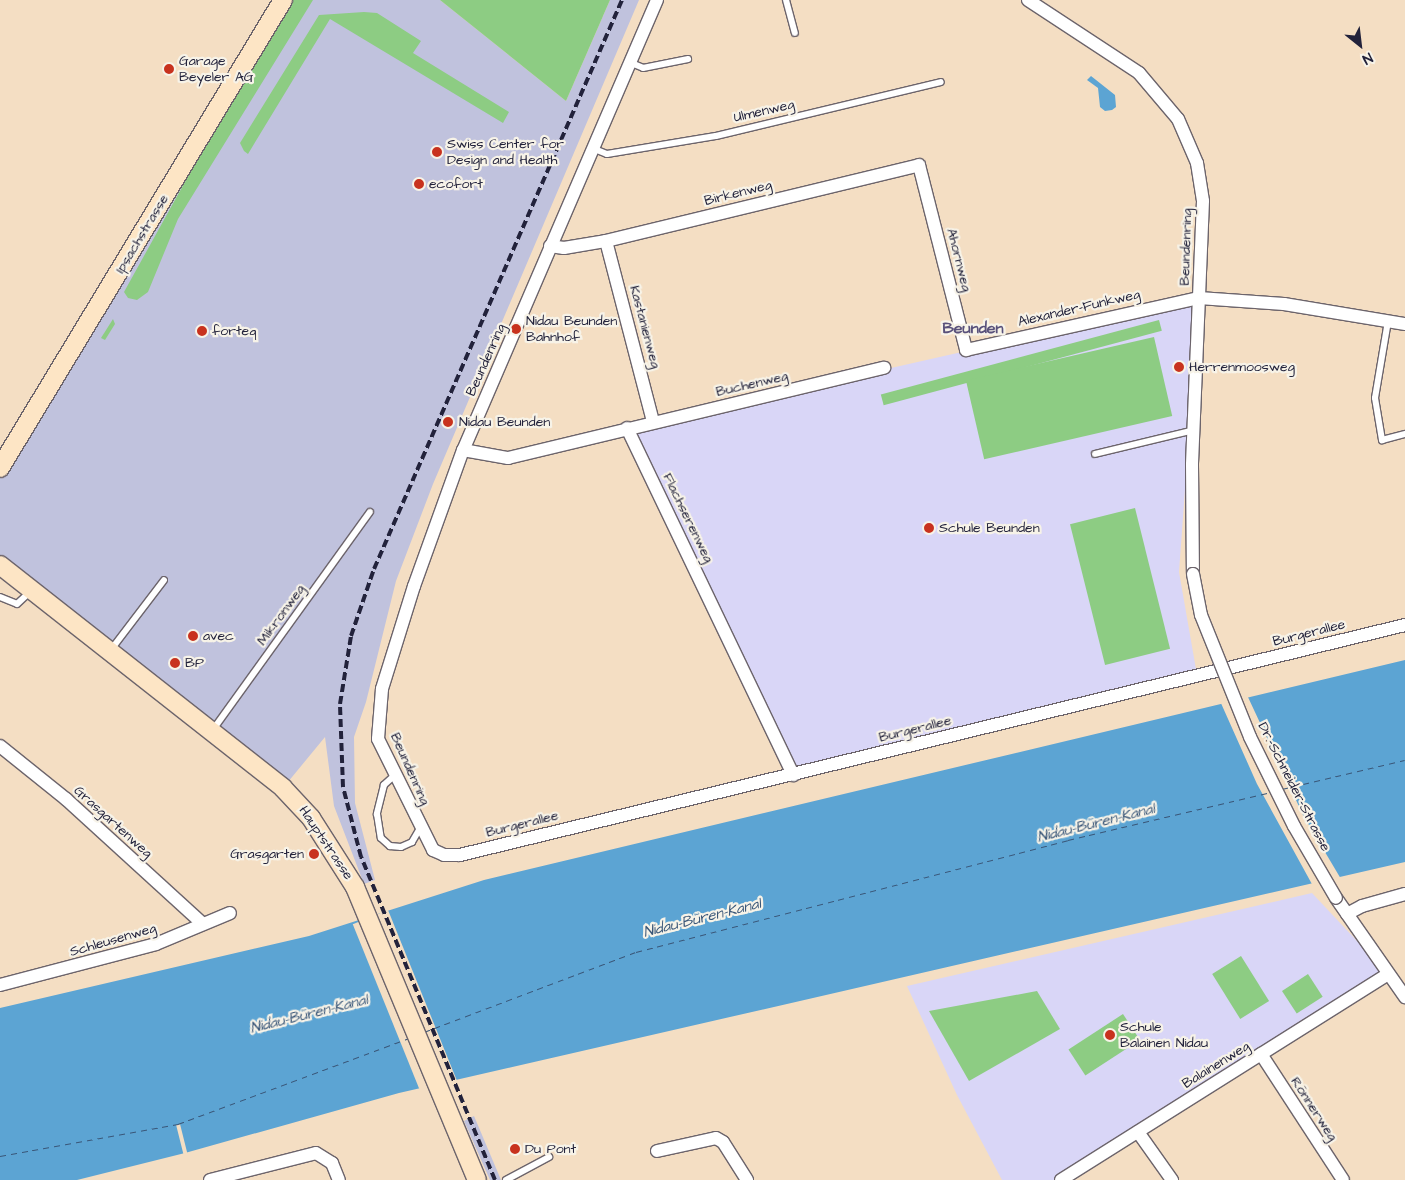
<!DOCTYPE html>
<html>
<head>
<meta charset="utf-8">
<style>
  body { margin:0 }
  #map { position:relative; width:1405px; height:1180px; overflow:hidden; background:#f4dec3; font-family:"Architects Daughter",sans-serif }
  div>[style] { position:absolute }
  .built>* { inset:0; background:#d9d6f7 }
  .industrial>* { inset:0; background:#c0c2dd }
  .green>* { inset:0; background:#8dcc83; transform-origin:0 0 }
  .water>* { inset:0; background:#5ca4d3 }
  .pier>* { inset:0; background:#f4dec3; transform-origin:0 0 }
  .ferry>* { height:1px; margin-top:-0.5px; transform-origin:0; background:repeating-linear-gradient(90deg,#395678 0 6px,transparent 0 11px) }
  .roads { filter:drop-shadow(1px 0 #6c646b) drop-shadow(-1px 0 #6c646b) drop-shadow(0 1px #6c646b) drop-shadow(0 -1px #6c646b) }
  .lane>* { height:6px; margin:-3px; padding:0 3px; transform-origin:3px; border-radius:3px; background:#fff }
  .street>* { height:12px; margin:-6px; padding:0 6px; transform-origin:6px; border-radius:6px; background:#fff }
  .secondary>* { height:18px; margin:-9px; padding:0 9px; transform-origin:9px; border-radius:9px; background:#fde5c5 }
  .rail>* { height:4px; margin-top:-2px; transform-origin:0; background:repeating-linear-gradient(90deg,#22223b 0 8px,transparent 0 12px) }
  .bridges { filter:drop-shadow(1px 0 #6c646b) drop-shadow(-1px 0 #6c646b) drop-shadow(0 1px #6c646b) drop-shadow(0 -1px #6c646b) }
  .street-bridge>* { height:12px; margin:-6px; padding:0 6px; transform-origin:6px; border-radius:6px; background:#fff }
  .dots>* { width:14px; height:14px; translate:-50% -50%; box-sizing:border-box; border:2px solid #f7f3e8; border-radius:50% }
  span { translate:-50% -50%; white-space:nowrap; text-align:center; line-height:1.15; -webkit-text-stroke:4.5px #f7f3e8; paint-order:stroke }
  .poi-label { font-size:14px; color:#22223b }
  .left { translate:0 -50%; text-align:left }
  .right { translate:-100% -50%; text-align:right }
  .street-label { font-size:14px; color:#22223b }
  .water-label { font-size:15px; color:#395678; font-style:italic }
  .quarter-label { font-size:16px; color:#59517b; font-weight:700 }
  .north { position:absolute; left:1335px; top:20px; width:50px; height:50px; -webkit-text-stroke:4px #f7f3e8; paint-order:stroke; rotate:151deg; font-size:14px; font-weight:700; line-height:20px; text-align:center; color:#22223b }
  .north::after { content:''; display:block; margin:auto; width:18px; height:22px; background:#22223b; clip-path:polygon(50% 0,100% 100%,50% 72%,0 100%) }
</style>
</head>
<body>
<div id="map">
  <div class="built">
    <div style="clip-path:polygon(1199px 298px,1179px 572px,1197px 675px,793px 775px,627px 428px)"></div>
    <div style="clip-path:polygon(1312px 893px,1388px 974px,1060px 1180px,1002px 1180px,957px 1095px,907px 986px)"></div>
  </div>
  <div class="industrial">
    <div style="clip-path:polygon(283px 0,440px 0,566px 101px,610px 0,639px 0,433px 484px,396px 581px,366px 702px,354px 737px,355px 803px,375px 880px,364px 884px,334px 806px,325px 737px,283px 788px,0 565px,0 468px)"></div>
    <div style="clip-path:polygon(474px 1116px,501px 1180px,490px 1180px,464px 1121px)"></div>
  </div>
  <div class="green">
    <div style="clip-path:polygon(293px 0,313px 0,178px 219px,148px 292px,137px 300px,128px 298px,124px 292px,201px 153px)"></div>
    <div style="clip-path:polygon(440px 0,610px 0,566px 101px)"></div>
    <div style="clip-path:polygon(364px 12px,377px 13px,421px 41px,413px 53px,509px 112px,503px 123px,330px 19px,248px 154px,244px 151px,240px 143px,319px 15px)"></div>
    <div style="clip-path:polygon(113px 319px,115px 324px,105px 340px,101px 338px)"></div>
    <div style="left:1159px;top:320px;width:11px;height:288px;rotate:75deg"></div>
    <div style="left:1154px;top:337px;width:81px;height:193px;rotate:77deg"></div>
    <div style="left:1135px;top:508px;width:145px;height:67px;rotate:76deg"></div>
    <div style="left:1241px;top:956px;width:53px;height:34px;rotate:58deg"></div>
    <div style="left:1308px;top:974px;width:27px;height:31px;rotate:57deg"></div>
    <div style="clip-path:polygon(1037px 991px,1060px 1029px,969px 1081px,929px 1011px)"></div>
    <div style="left:1123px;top:1014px;width:31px;height:65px;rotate:57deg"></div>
  </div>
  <div class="water">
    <div style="clip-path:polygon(1091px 76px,1115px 95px,1116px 107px,1112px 110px,1105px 111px,1100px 107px,1098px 88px,1087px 80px)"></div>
    <div style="clip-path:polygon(1405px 660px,1405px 862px,399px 1093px,185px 1153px,77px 1180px,0 1180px,0 1008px,309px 936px,484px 880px)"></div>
  </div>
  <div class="pier">
    <div style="clip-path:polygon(1247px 695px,1303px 815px,1341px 879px,1313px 886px,1257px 784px,1220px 701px)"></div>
    <div style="left:388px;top:910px;width:186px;height:38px;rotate:68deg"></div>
    <div style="left:180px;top:1124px;width:32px;height:4px;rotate:76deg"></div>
  </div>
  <div class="ferry">
    <div style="left:1282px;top:789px;width:126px;rotate:-13.3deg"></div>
    <div style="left:424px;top:1032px;width:227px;rotate:-20.7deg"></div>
    <div style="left:636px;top:952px;width:446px;rotate:-14.5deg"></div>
    <div style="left:1068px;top:840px;width:209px;rotate:-13.3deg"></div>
    <div style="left:0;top:1156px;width:181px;rotate:-10.2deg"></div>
    <div style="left:178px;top:1124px;width:246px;rotate:-20.4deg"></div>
  </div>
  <div class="roads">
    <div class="lane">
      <div style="left:786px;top:0;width:34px;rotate:75deg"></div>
      <div style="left:629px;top:62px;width:15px;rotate:23deg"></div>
      <div style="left:643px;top:68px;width:46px;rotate:-11.3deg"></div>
      <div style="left:592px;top:148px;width:16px;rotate:22deg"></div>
      <div style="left:607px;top:154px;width:110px;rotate:-9.4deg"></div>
      <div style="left:716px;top:136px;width:231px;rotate:-13.5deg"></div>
      <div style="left:1388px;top:321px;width:78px;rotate:99.6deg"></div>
      <div style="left:1375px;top:398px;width:43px;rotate:80.5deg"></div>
      <div style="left:1382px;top:440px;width:24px;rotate:-15deg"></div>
      <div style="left:1095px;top:454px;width:102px;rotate:-13.6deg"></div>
      <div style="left:0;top:597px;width:18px;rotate:22deg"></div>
      <div style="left:17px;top:604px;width:21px;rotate:-43deg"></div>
      <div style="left:110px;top:651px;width:89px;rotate:-52.7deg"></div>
      <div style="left:212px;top:731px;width:270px;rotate:-54.2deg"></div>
      <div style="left:395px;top:775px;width:15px;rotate:138deg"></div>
      <div style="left:384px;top:785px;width:30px;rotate:104deg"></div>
      <div style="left:377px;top:814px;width:24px;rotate:81deg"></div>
      <div style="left:381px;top:838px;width:12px;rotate:42deg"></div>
      <div style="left:390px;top:846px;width:11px;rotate:5deg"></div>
      <div style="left:401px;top:847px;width:12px;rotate:-24deg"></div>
      <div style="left:412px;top:842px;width:16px;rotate:-60deg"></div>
      <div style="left:506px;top:1180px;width:49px;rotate:-28.1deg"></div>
    </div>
    <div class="street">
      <div style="left:657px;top:0;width:490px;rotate:113.3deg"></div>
      <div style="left:463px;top:450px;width:145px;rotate:109.8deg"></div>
      <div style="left:414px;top:586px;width:108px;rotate:107.3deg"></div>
      <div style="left:382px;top:689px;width:50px;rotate:94.6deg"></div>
      <div style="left:378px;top:739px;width:124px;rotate:63.6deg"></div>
      <div style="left:433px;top:850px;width:12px;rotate:24deg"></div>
      <div style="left:444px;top:855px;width:16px"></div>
      <div style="left:460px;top:855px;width:973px;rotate:-13.68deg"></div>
      <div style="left:1028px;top:0;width:133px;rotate:33.3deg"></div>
      <div style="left:1139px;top:73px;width:60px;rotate:49.7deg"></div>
      <div style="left:1178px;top:119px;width:48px;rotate:66.6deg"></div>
      <div style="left:1197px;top:163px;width:38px;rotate:81deg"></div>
      <div style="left:1203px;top:201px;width:264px;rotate:92.4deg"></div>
      <div style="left:1192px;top:465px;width:109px;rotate:89.5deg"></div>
      <div style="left:606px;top:241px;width:187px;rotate:75.4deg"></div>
      <div style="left:550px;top:246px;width:14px;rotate:8deg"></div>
      <div style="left:564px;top:248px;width:43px;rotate:-9.5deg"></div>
      <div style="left:606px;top:241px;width:322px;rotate:-13.6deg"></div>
      <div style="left:919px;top:165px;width:191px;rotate:75.7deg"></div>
      <div style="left:966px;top:350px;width:239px;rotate:-12.6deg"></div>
      <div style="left:1199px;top:298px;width:85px;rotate:4deg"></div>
      <div style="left:1284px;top:304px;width:123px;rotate:9.4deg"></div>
      <div style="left:627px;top:428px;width:385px;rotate:64.4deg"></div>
      <div style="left:463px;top:450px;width:46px;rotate:10.1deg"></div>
      <div style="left:508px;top:458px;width:387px;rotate:-13.5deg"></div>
      <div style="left:0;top:746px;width:85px;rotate:38.8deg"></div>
      <div style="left:66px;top:799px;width:185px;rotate:42.4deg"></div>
      <div style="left:1336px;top:898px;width:121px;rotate:55.1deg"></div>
      <div style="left:1347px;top:914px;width:17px;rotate:-28deg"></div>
      <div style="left:1362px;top:906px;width:45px;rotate:-15.6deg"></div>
      <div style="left:0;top:985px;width:161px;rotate:-14.7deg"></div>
      <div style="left:156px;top:944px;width:80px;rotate:-22.7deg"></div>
      <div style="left:1261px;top:1054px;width:150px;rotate:56.9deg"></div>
      <div style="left:1138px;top:1132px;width:59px;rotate:54.7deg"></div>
      <div style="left:657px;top:1151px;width:60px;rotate:-12.4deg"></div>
      <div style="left:716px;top:1138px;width:8px;rotate:30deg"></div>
      <div style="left:723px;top:1142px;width:45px;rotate:57.7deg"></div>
      <div style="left:210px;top:1180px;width:109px;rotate:-14.3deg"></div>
      <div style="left:316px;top:1153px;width:19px;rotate:32deg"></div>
      <div style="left:332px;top:1163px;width:18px;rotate:68deg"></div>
      <div style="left:1061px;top:1180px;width:386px;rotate:-32.2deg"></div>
    </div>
    <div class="secondary">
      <div style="left:0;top:468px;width:547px;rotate:-58.84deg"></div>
      <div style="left:0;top:565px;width:360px;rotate:38.2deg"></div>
      <div style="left:283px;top:788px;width:41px;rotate:47deg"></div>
      <div style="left:311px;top:818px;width:82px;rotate:57.5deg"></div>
      <div style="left:355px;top:887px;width:317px;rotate:67.4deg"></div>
    </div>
  </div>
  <div class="rail">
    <div style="left:495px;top:1180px;width:350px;rotate:-112.5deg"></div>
    <div style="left:361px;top:857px;width:72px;rotate:-104.4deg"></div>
    <div style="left:343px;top:787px;width:83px;rotate:-92.1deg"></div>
    <div style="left:340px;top:704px;width:69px;rotate:-80.8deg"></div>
    <div style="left:351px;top:636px;width:71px;rotate:-71.1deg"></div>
    <div style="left:374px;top:569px;width:621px;rotate:-66.45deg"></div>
  </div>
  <div class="bridges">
    <div class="street-bridge">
      <div style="left:1193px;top:574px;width:42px;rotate:79deg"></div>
      <div style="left:1201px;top:615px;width:131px;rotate:68.1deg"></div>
      <div style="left:1250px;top:737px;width:99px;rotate:63.7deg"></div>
      <div style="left:1294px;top:826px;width:83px;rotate:59.7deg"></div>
    </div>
  </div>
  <div class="dots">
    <div style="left:169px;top:69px;background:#c8321e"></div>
    <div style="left:437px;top:152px;background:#c8321e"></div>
    <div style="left:419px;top:184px;background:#c8321e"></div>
    <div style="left:516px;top:329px;background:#c8321e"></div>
    <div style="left:202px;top:331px;background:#c8321e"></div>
    <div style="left:1179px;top:367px;background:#c8321e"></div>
    <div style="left:448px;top:422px;background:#c8321e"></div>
    <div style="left:929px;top:528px;background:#c8321e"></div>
    <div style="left:193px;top:636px;background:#c8321e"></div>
    <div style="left:175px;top:663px;background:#c8321e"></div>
    <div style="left:314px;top:854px;background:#c8321e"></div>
    <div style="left:1110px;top:1035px;background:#c8321e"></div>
    <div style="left:515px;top:1149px;background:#c8321e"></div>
  </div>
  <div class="poi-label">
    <span class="left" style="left:179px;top:69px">Garage<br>Beyeler AG</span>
    <span class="left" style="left:447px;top:152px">Swiss Center for<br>Design and Health</span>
    <span class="left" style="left:429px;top:184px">ecofort</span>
    <span class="left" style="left:526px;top:329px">Nidau Beunden<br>Bahnhof</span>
    <span class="left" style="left:212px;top:331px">forteq</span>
    <span class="left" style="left:1189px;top:367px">Herrenmoosweg</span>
    <span class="left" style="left:459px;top:422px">Nidau Beunden</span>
    <span class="left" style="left:939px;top:528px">Schule Beunden</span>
    <span class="left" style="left:203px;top:636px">avec</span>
    <span class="left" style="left:185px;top:663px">BP</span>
    <span class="right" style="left:304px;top:854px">Grasgarten</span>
    <span class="left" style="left:1120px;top:1035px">Schule<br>Balainen Nidau</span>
    <span class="left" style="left:525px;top:1149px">Du Pont</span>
  </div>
  <div class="street-label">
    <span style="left:764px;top:111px;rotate:-13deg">Ulmenweg</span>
    <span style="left:738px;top:193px;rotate:-14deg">Birkenweg</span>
    <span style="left:142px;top:234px;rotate:-59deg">Ipsachstrasse</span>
    <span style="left:1186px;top:247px;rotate:-88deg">Beundenring</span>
    <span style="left:959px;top:260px;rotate:76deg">Ahornweg</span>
    <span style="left:1079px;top:308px;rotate:-13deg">Alexander-Funkweg</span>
    <span style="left:645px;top:327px;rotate:75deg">Kastanienweg</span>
    <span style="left:486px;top:360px;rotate:-66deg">Beundenring</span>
    <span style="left:752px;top:384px;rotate:-13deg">Buchenweg</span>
    <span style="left:688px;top:518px;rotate:64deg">Flachserenweg</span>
    <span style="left:281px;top:615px;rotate:-54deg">Mikronweg</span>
    <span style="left:1309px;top:633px;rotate:-14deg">Burgerallee</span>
    <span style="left:915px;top:729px;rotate:-14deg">Burgerallee</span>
    <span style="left:410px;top:769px;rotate:66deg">Beundenring</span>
    <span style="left:1294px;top:787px;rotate:63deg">Dr.-Schneider-Strasse</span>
    <span style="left:113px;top:822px;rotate:42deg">Grasgartenweg</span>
    <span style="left:522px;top:824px;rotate:-14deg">Burgerallee</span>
    <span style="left:326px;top:843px;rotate:56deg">Hauptstrasse</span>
    <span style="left:113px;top:940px;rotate:-16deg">Schleusenweg</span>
    <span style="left:1216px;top:1065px;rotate:-32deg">Balainenweg</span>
    <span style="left:1314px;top:1109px;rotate:57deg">Rönnerweg</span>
  </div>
  <div class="water-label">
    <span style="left:1096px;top:823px;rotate:-14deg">Nidau-Büren-Kanal</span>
    <span style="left:702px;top:918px;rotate:-14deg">Nidau-Büren-Kanal</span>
    <span style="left:309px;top:1014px;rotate:-14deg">Nidau-Büren-Kanal</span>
  </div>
  <div class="quarter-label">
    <span style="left:973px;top:328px">Beunden</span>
  </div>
  <div class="north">N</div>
</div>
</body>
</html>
